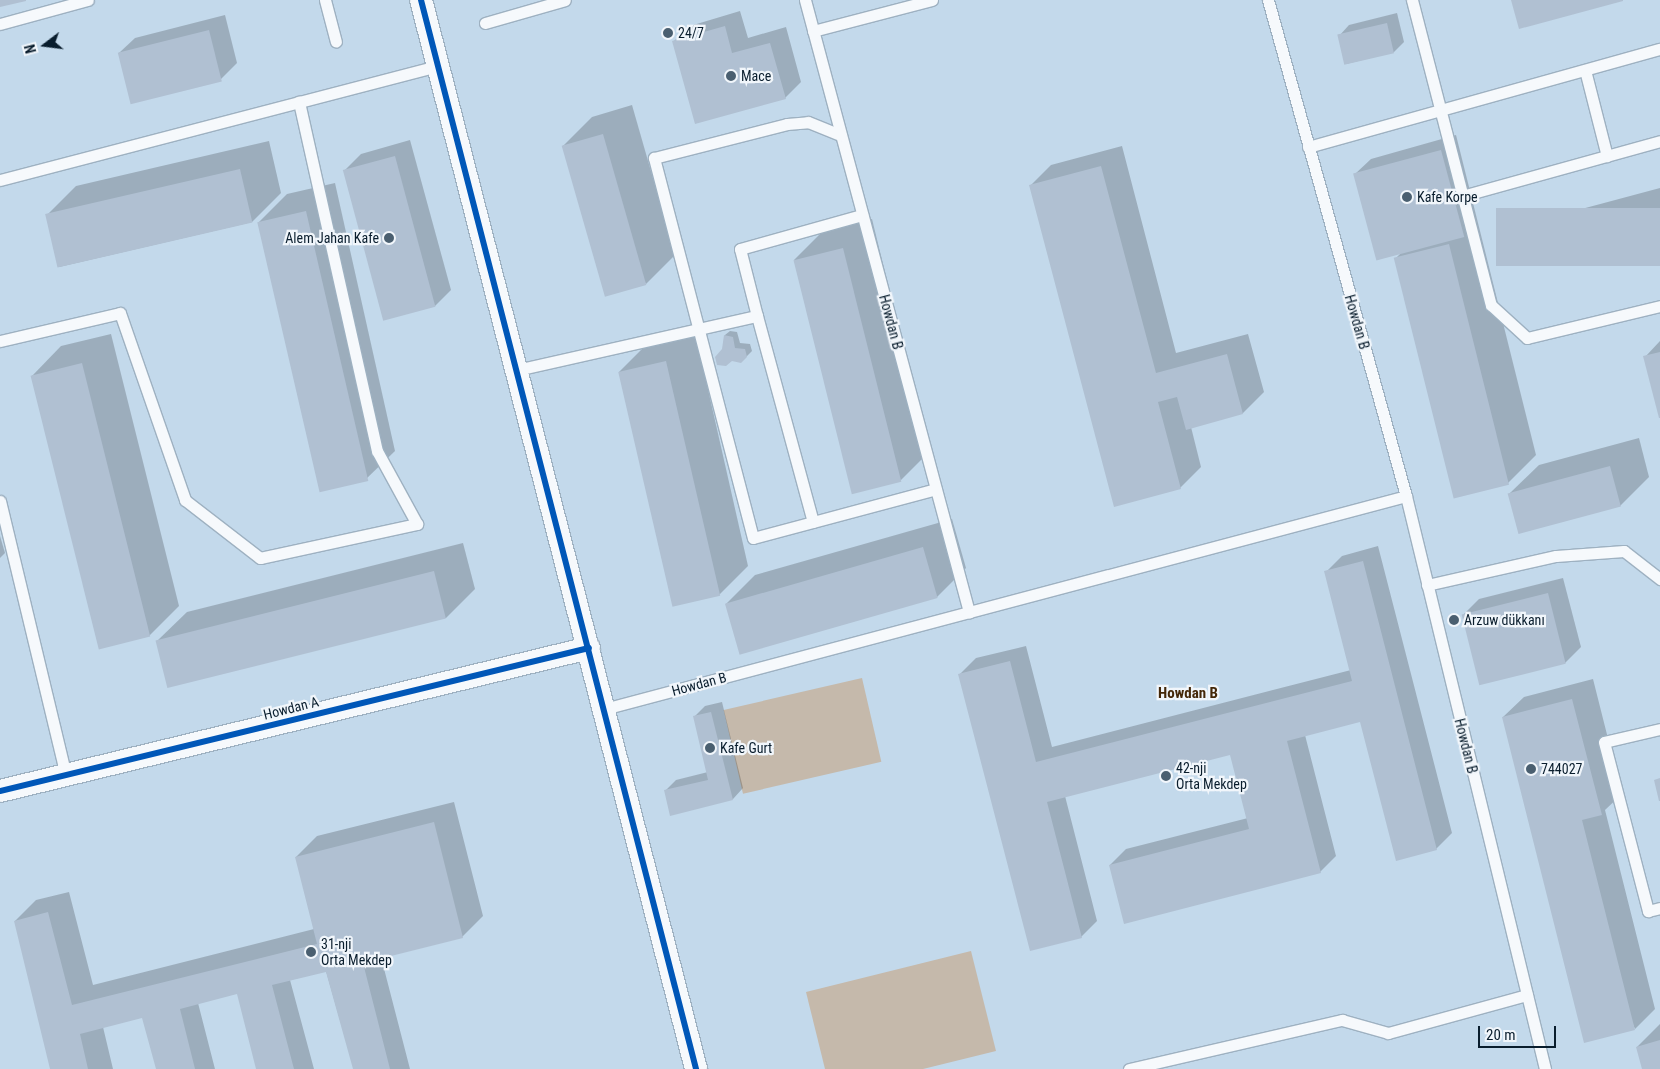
<!DOCTYPE html>
<html>
<head>
<meta charset="utf-8">
<style>
  body { margin:0 }
  #map { position:relative; width:1660px; height:1069px; overflow:hidden; background:#c3d9eb; font-family:"Roboto Condensed",sans-serif }
  div>[style] { position:absolute }
  .green>* { inset:0; background:#c5b9ab; transform-origin:0 0 }
  .shadow>* { inset:0; background:#0003 }
  .building>* { inset:0; background:#b0c0d2; transform-origin:0 0 }
  .roads { filter:drop-shadow(1px 0 #9eb1c1) drop-shadow(-1px 0 #9eb1c1) drop-shadow(0 1px #9eb1c1) drop-shadow(0 -1px #9eb1c1) }
  .service>* { height:11px; margin:-5.5px; padding:0 5.5px; transform-origin:5.5px; border-radius:5.5px; background:#f6f9fc }
  .minor>* { height:22px; margin:-11px; padding:0 11px; transform-origin:11px; border-radius:11px; background:#f6f9fc }
  .cycleway>* { height:6px; margin:-3px; padding:0 3px; transform-origin:3px; border-radius:3px; background:#0057b8 }
  .dots>* { width:14px; height:14px; translate:-50% -50%; box-sizing:border-box; border:2px solid #f1f6fb; border-radius:50% }
  span { translate:-50% -50%; white-space:nowrap; text-align:center; line-height:1.15; -webkit-text-stroke:4.5px #f1f6fb; paint-order:stroke }
  .poi-label { font-size:14px; color:#091d2d }
  .left { translate:0 -50%; text-align:left }
  .right { translate:-100% -50%; text-align:right }
  .street-label { font-size:14px; color:#091d2d }
  .neighbourhood-label { font-size:15px; color:#442809; font-weight:700 }
  .north { position:absolute; left:20px; top:20px; width:50px; height:50px; -webkit-text-stroke:4px #f1f6fb; paint-order:stroke; rotate:255deg; font-size:14px; font-weight:700; line-height:20px; text-align:center; color:#091d2d }
  .north::after { content:''; display:block; margin:auto; width:18px; height:22px; background:#091d2d; clip-path:polygon(50% 0,100% 100%,50% 72%,0 100%) }
  .scale { position:absolute; left:1478px; top:1026px; width:78px; height:22px; box-sizing:border-box; border:2px solid #091d2d; border-top:0; padding-left:6px; font-size:15px; line-height:18px; white-space:nowrap; color:#091d2d; -webkit-text-stroke:4px #f1f6fb; paint-order:stroke }
</style>
</head>
<body>
<div id="map">
  <div class="green">
    <div style="left:862px;top:678px;width:86px;height:142px;rotate:77deg"></div>
    <div style="clip-path:polygon(971px 951px,996px 1051px,923px 1069px,825px 1069px,806px 992px)"></div>
  </div>
  <div class="shadow">
    <div style="clip-path:polygon(740px 11px,748px 38px,786px 27px,801px 82px,785px 98px,674px 41px,690px 26px)"></div>
    <div style="clip-path:polygon(1397px 13px,1404px 42px,1394px 52px,1346px 64px,1339px 36px,1349px 25px)"></div>
    <div style="clip-path:polygon(225px 15px,237px 63px,221px 79px,119px 53px,135px 38px)"></div>
    <div style="clip-path:polygon(632px 105px,675px 255px,646px 284px,563px 146px,592px 117px)"></div>
    <div style="clip-path:polygon(1456px 135px,1536px 455px,1507px 484px,1454px 497px,1396px 258px,1401px 253px,1355px 174px,1371px 159px)"></div>
    <div style="clip-path:polygon(410px 140px,451px 290px,435px 306px,345px 170px,361px 154px)"></div>
    <div style="clip-path:polygon(269px 141px,281px 193px,252px 222px,59px 267px,47px 215px,76px 186px)"></div>
    <div style="clip-path:polygon(1122px 146px,1176px 353px,1248px 334px,1264px 392px,1243px 413px,1191px 427px,1201px 467px,1180px 488px,1030px 186px,1051px 165px)"></div>
    <div style="clip-path:polygon(335px 183px,395px 451px,365px 480px,258px 223px,287px 194px)"></div>
    <div style="clip-path:polygon(1660px 188px,1660px 265px,1504px 251px,1533px 222px)"></div>
    <div style="clip-path:polygon(872px 219px,929px 452px,900px 481px,794px 260px,823px 231px)"></div>
    <div style="clip-path:polygon(730px 331px,737px 332px,740px 343px,750px 344px,752px 351px,746px 357px,723px 349px,725px 335px)"></div>
    <div style="clip-path:polygon(695px 332px,748px 566px,719px 595px,619px 372px,648px 343px)"></div>
    <div style="clip-path:polygon(111px 334px,179px 606px,149px 636px,32px 376px,61px 346px)"></div>
    <div style="clip-path:polygon(1660px 341px,1660px 416px,1645px 357px)"></div>
    <div style="clip-path:polygon(1639px 438px,1649px 477px,1620px 506px,1509px 494px,1539px 465px)"></div>
    <div style="clip-path:polygon(952px 519px,966px 568px,937px 597px,726px 604px,755px 575px)"></div>
    <div style="clip-path:polygon(0 536px,5px 553px,0 558px)"></div>
    <div style="clip-path:polygon(463px 543px,475px 589px,446px 618px,157px 641px,187px 612px)"></div>
    <div style="clip-path:polygon(1378px 546px,1452px 833px,1436px 849px,1361px 720px,1305px 735px,1336px 856px,1320px 872px,1110px 865px,1126px 849px,1248px 818px,1231px 753px,1065px 796px,1097px 921px,1081px 937px,960px 674px,976px 658px,1026px 646px,1052px 747px,1351px 670px,1326px 572px,1342px 556px)"></div>
    <div style="clip-path:polygon(1563px 578px,1581px 647px,1565px 663px,1463px 615px,1479px 599px)"></div>
    <div style="clip-path:polygon(1593px 679px,1622px 794px,1605px 810px,1655px 1009px,1635px 1029px,1503px 717px,1524px 697px)"></div>
    <div style="clip-path:polygon(722px 702px,743px 788px,733px 799px,665px 791px,676px 780px,708px 772px,694px 717px,705px 706px)"></div>
    <div style="clip-path:polygon(454px 802px,483px 916px,462px 937px,381px 957px,410px 1069px,354px 1069px,326px 971px,290px 980px,314px 1069px,257px 1069px,238px 993px,198px 1003px,215px 1069px,157px 1069px,143px 1017px,103px 1027px,113px 1069px,52px 1069px,15px 921px,36px 900px,69px 892px,93px 985px,314px 929px,296px 857px,317px 836px)"></div>
    <div style="clip-path:polygon(1660px 1024px,1660px 1069px,1643px 1069px,1637px 1047px)"></div>
  </div>
  <div class="building">
    <div style="clip-path:polygon(0 0,26px 0,26px 1px,0 7px)"></div>
    <div style="clip-path:polygon(1511px 0,1623px 0,1623px 1px,1519px 29px)"></div>
    <div style="left:1387px;top:23px;width:31px;height:51px;rotate:77deg"></div>
    <div style="clip-path:polygon(725px 26px,732px 53px,770px 43px,786px 99px,695px 124px,672px 41px)"></div>
    <div style="left:209px;top:30px;width:53px;height:94px;rotate:76deg"></div>
    <div style="left:603px;top:134px;width:157px;height:43px;rotate:74deg"></div>
    <div style="left:1441px;top:150px;width:90px;height:91px;rotate:75deg"></div>
    <div style="left:395px;top:156px;width:156px;height:54px;rotate:75deg"></div>
    <div style="clip-path:polygon(1101px 166px,1156px 373px,1227px 354px,1243px 414px,1186px 430px,1177px 397px,1158px 402px,1181px 489px,1114px 507px,1029px 185px)"></div>
    <div style="left:240px;top:169px;width:55px;height:200px;rotate:77deg"></div>
    <div style="left:1660px;top:208px;width:58px;height:164px;rotate:90deg"></div>
    <div style="left:306px;top:211px;width:277px;height:50px;rotate:77deg"></div>
    <div style="left:1449px;top:244px;width:248px;height:57px;rotate:76deg"></div>
    <div style="left:843px;top:248px;width:241px;height:51px;rotate:76deg"></div>
    <div style="clip-path:polygon(724px 335px,733px 337px,735px 348px,745px 349px,747px 357px,741px 363px,732px 361px,726px 366px,717px 365px,715px 357px,722px 349px)"></div>
    <div style="clip-path:polygon(1660px 352px,1660px 418px,1659px 418px,1643px 356px)"></div>
    <div style="left:666px;top:361px;width:241px;height:49px;rotate:77deg"></div>
    <div style="left:82px;top:363px;width:282px;height:53px;rotate:76deg"></div>
    <div style="left:1610px;top:466px;width:42px;height:106px;rotate:75deg"></div>
    <div style="left:923px;top:547px;width:53px;height:206px;rotate:74deg"></div>
    <div style="clip-path:polygon(1363px 561px,1437px 850px,1396px 861px,1360px 722px,1287px 741px,1321px 873px,1124px 924px,1109px 865px,1249px 829px,1230px 755px,1047px 802px,1082px 938px,1030px 951px,958px 674px,1010px 661px,1036px 762px,1352px 681px,1324px 571px)"></div>
    <div style="left:434px;top:571px;width:49px;height:287px;rotate:76deg"></div>
    <div style="left:1548px;top:593px;width:73px;height:89px;rotate:76deg"></div>
    <div style="clip-path:polygon(1572px 699px,1602px 815px,1582px 820px,1635px 1030px,1584px 1043px,1502px 717px)"></div>
    <div style="clip-path:polygon(711px 712px,733px 800px,670px 816px,664px 790px,708px 780px,693px 716px)"></div>
    <div style="clip-path:polygon(1660px 778px,1660px 801px,1659px 801px,1654px 780px)"></div>
    <div style="clip-path:polygon(434px 822px,463px 938px,363px 963px,390px 1069px,353px 1069px,326px 972px,272px 985px,294px 1069px,256px 1069px,237px 994px,180px 1009px,195px 1069px,156px 1069px,142px 1018px,80px 1034px,88px 1069px,50px 1069px,14px 921px,48px 912px,72px 1005px,317px 944px,295px 857px)"></div>
    <div style="clip-path:polygon(1660px 1040px,1660px 1069px,1642px 1069px,1636px 1047px)"></div>
  </div>
  <div class="roads">
    <div class="service">
      <div style="left:325px;top:0;width:43px;rotate:75.3deg"></div>
      <div style="left:805px;top:0;width:634px;rotate:75deg"></div>
      <div style="left:1268px;top:0;width:515px;rotate:74.45deg"></div>
      <div style="left:1406px;top:496px;width:590px;rotate:76.36deg"></div>
      <div style="left:1412px;top:0;width:315px;rotate:75.5deg"></div>
      <div style="left:1491px;top:305px;width:49px;rotate:42.5deg"></div>
      <div style="left:1527px;top:338px;width:137px;rotate:-13.5deg"></div>
      <div style="left:485px;top:23px;width:83px;rotate:-16deg"></div>
      <div style="left:0;top:24px;width:91px;rotate:-15.3deg"></div>
      <div style="left:813px;top:31px;width:123px;rotate:-14.6deg"></div>
      <div style="left:1585px;top:70px;width:89px;rotate:75.7deg"></div>
      <div style="left:1308px;top:147px;width:365px;rotate:-15.6deg"></div>
      <div style="left:0;top:180px;width:453px;rotate:-14.6deg"></div>
      <div style="left:1462px;top:196px;width:205px;rotate:-15.5deg"></div>
      <div style="left:757px;top:316px;width:213px;rotate:74.8deg"></div>
      <div style="left:813px;top:522px;width:62px;rotate:165.1deg"></div>
      <div style="left:753px;top:538px;width:393px;rotate:-104.6deg"></div>
      <div style="left:654px;top:158px;width:137px;rotate:-14.3deg"></div>
      <div style="left:787px;top:124px;width:21px;rotate:-5deg"></div>
      <div style="left:808px;top:122px;width:35px;rotate:22deg"></div>
      <div style="left:0;top:341px;width:123px;rotate:-13.1deg"></div>
      <div style="left:120px;top:313px;width:198px;rotate:70.8deg"></div>
      <div style="left:185px;top:500px;width:95px;rotate:37.7deg"></div>
      <div style="left:260px;top:558px;width:161px;rotate:-12.2deg"></div>
      <div style="left:417px;top:524px;width:83px;rotate:-118.7deg"></div>
      <div style="left:377px;top:451px;width:358px;rotate:-102.6deg"></div>
      <div style="left:517px;top:370px;width:246px;rotate:-12.7deg"></div>
      <div style="left:757px;top:316px;width:69px;rotate:-104.2deg"></div>
      <div style="left:740px;top:249px;width:127px;rotate:-15.6deg"></div>
      <div style="left:0;top:501px;width:282px;rotate:76.5deg"></div>
      <div style="left:813px;top:522px;width:127px;rotate:-15deg"></div>
      <div style="left:1427px;top:585px;width:132px;rotate:-12.7deg"></div>
      <div style="left:1556px;top:556px;width:68px;rotate:-4.2deg"></div>
      <div style="left:1624px;top:551px;width:46px;rotate:37.9deg"></div>
      <div style="left:604px;top:709px;width:830px;rotate:-14.87deg"></div>
      <div style="left:1660px;top:729px;width:57px;rotate:166.9deg"></div>
      <div style="left:1604px;top:742px;width:175px;rotate:75.4deg"></div>
      <div style="left:1648px;top:911px;width:12px;rotate:-14deg"></div>
      <div style="left:1129px;top:1069px;width:219px;rotate:-13deg"></div>
      <div style="left:1342px;top:1020px;width:48px;rotate:15.8deg"></div>
      <div style="left:1388px;top:1033px;width:144px;rotate:-15.3deg"></div>
    </div>
    <div class="minor">
      <div style="left:421px;top:0;width:1104px;rotate:75.57deg"></div>
      <div style="left:0;top:791px;width:606px;rotate:-13.65deg"></div>
    </div>
  </div>
  <div class="cycleway">
    <div style="left:421px;top:0;width:1104px;rotate:75.57deg"></div>
    <div style="left:0;top:791px;width:606px;rotate:-13.65deg"></div>
  </div>
  <div class="dots">
    <div style="left:668px;top:33px;background:#4a5f70"></div>
    <div style="left:731px;top:76px;background:#4a5f70"></div>
    <div style="left:1407px;top:197px;background:#4a5f70"></div>
    <div style="left:389px;top:238px;background:#4a5f70"></div>
    <div style="left:1454px;top:620px;background:#4a5f70"></div>
    <div style="left:710px;top:748px;background:#4a5f70"></div>
    <div style="left:1531px;top:769px;background:#4a5f70"></div>
    <div style="left:1166px;top:776px;background:#4a5f70"></div>
    <div style="left:311px;top:952px;background:#4a5f70"></div>
  </div>
  <div class="poi-label">
    <span class="left" style="left:678px;top:33px">24/7</span>
    <span class="left" style="left:741px;top:76px">Mace</span>
    <span class="left" style="left:1417px;top:197px">Kafe Korpe</span>
    <span class="right" style="left:379px;top:238px">Alem Jahan Kafe</span>
    <span class="left" style="left:1464px;top:620px">Arzuw dükkanı</span>
    <span class="left" style="left:720px;top:748px">Kafe Gurt</span>
    <span class="left" style="left:1176px;top:776px">42-nji<br>Orta Mekdep</span>
    <span class="left" style="left:1541px;top:769px">744027</span>
    <span class="left" style="left:321px;top:952px">31-nji<br>Orta Mekdep</span>
  </div>
  <div class="street-label">
    <span style="left:891px;top:322px;rotate:75deg">Howdan B</span>
    <span style="left:1357px;top:322px;rotate:74deg">Howdan B</span>
    <span style="left:699px;top:684px;rotate:-15deg">Howdan B</span>
    <span style="left:291px;top:708px;rotate:-14deg">Howdan A</span>
    <span style="left:1466px;top:746px;rotate:76deg">Howdan B</span>
  </div>
  <div class="neighbourhood-label">
    <span style="left:1188px;top:694px">Howdan B</span>
  </div>
  <div class="north">N</div>
  <div class="scale">20 m</div>
</div>
</body>
</html>
